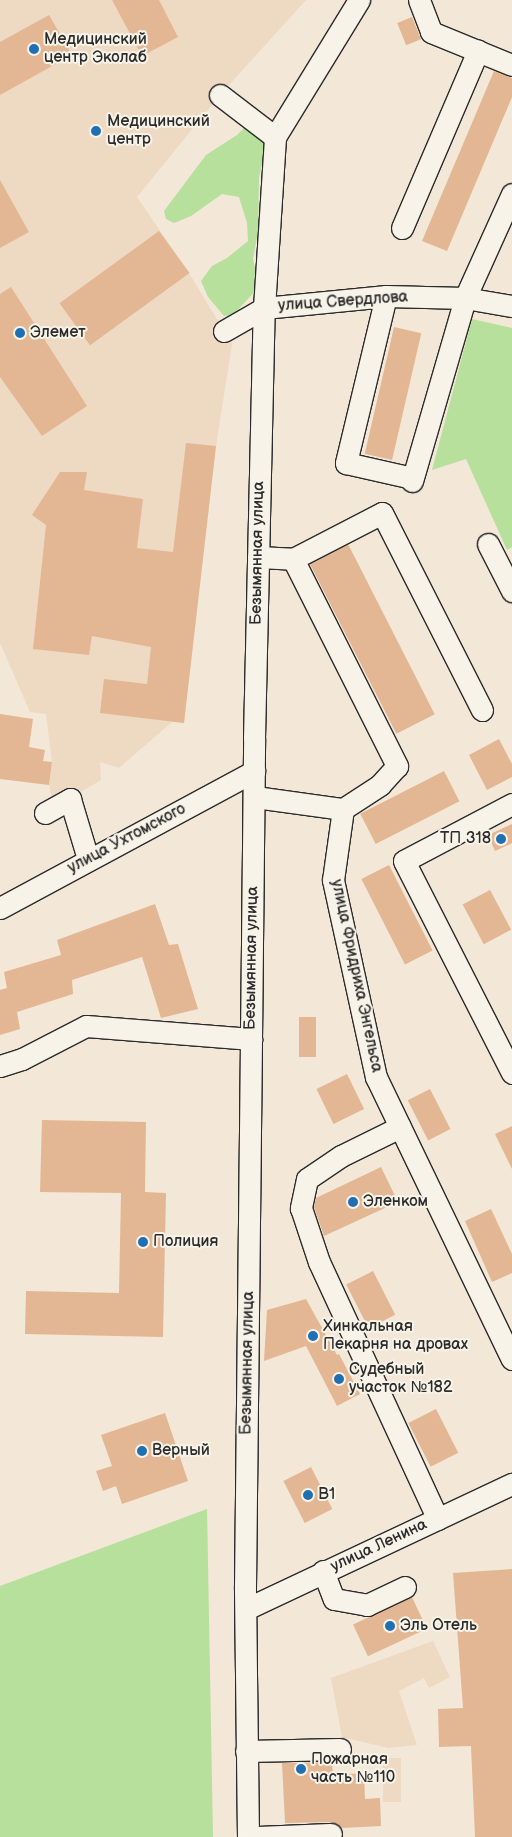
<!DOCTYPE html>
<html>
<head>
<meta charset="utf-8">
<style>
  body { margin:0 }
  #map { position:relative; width:512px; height:1837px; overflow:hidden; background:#f3e7d7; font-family:"Balsamiq Sans",sans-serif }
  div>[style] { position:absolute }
  .built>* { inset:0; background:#eed9c3; transform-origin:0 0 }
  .green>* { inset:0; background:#b7e09c }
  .building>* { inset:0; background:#e3b793; transform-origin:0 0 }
  .roads { filter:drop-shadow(1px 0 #2b2b2b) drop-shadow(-1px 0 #2b2b2b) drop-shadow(0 1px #2b2b2b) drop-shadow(0 -1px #2b2b2b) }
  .minor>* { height:21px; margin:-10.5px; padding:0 10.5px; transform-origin:10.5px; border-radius:10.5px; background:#f7f3e8 }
  .dots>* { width:14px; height:14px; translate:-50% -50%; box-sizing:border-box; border:2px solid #f7f3e8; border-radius:50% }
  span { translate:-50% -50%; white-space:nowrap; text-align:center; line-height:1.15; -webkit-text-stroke:4px #f7f3e8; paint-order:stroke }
  .poi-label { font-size:16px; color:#2b2b2b }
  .left { translate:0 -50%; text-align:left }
  .right { translate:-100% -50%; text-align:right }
  .street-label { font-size:16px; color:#2b2b2b }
</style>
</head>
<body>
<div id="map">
  <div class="built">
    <div style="clip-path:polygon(0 0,306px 0,220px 95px,137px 197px,189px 273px,232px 344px,216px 446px,184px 723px,172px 722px,119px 768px,100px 762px,101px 780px,54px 808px,49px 785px,52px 762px,46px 714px,30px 712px,0 643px)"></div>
    <div style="clip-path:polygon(433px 1641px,450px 1677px,429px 1688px,424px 1678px,399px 1691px,417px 1745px,388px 1748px,342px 1737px,331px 1678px)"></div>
    <div style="left:383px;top:1758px;width:18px;height:44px"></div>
  </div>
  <div class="green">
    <div style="clip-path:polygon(249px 123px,267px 142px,259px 177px,258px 232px,253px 259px,259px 287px,233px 315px,224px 316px,208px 297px,201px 281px,212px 266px,227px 258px,248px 241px,247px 223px,239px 197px,222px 194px,191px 216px,174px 223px,166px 219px,164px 211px,206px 155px,237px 135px)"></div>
    <div style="clip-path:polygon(472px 319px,512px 328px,512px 547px,507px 550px,466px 459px,432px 470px)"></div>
    <div style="clip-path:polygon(207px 1509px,213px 1837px,0 1837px,0 1586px)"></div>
  </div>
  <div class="building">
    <div style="clip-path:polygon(112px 0,159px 0,178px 37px,142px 56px)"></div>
    <div style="clip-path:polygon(49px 15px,72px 55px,0 95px,0 42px)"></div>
    <div style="left:412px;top:17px;width:24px;height:16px;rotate:68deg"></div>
    <div style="clip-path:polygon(494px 71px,512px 78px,512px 97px,447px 251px,422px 241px)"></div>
    <div style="clip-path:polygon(0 180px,29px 232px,0 248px)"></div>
    <div style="left:159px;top:231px;width:52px;height:123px;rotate:54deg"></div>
    <div style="clip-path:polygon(11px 287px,87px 406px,42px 436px,0 377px,0 294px)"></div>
    <div style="left:394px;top:327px;width:28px;height:130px;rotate:13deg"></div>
    <div style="clip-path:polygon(186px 443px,216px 446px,184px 723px,100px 713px,104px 679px,147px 684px,151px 647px,92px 636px,89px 655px,33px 649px,46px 525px,32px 515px,60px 472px,87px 472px,84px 490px,143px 499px,137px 548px,173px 552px)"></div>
    <div style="left:348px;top:544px;width:191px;height:43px;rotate:63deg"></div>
    <div style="clip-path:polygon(0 714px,33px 719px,29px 747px,45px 750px,43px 761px,52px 762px,49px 785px,0 779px)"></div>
    <div style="clip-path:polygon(499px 739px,512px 764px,512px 777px,487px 790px,469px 755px)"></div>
    <div style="left:444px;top:771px;width:34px;height:94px;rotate:63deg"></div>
    <div style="clip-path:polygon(512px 824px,512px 843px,495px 851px,488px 835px)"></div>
    <div style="left:389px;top:865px;width:96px;height:31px;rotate:63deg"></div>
    <div style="left:490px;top:890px;width:45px;height:31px;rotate:62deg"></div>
    <div style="clip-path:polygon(155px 904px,169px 945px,178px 944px,198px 1009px,161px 1018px,142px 957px,72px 980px,73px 994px,17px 1012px,20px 1029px,0 1035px,0 990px,7px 988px,4px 972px,61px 955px,57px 940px)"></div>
    <div style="left:299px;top:1017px;width:17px;height:40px"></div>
    <div style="left:347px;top:1074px;width:39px;height:34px;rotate:64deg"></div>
    <div style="left:430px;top:1089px;width:45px;height:25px;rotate:63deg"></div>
    <div style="clip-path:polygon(42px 1120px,146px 1122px,145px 1192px,166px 1193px,163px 1337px,25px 1334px,26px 1291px,119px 1293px,121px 1193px,40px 1192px)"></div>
    <div style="clip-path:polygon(512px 1126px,512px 1169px,495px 1134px)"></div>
    <div style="clip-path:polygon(381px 1167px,398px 1202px,324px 1236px,314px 1207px,316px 1198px)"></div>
    <div style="clip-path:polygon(491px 1209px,512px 1254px,512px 1273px,492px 1282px,465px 1221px)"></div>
    <div style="left:373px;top:1271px;width:49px;height:30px;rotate:63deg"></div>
    <div style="clip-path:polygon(306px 1299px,337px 1355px,339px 1354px,360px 1394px,337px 1406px,306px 1346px,264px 1361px,267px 1310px)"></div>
    <div style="left:436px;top:1409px;width:49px;height:31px;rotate:63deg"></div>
    <div style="clip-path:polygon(165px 1413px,188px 1481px,122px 1504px,116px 1486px,103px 1491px,96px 1471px,112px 1466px,101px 1435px)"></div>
    <div style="left:311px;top:1467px;width:47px;height:31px;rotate:63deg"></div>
    <div style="clip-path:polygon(512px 1569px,512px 1837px,475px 1837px,471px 1746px,439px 1747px,438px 1709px,463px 1708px,453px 1573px)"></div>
    <div style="left:412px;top:1597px;width:35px;height:65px;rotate:65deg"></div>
    <div style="clip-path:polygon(332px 1762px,333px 1775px,364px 1773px,365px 1799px,380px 1798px,381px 1826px,342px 1828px,330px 1822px,285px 1823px,282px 1763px)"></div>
  </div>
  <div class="roads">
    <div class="minor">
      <div style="left:419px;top:0;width:34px;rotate:69deg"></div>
      <div style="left:431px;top:32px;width:87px;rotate:22.2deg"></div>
      <div style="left:220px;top:95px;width:69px;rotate:37.4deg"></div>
      <div style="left:402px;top:228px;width:193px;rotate:-66.8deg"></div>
      <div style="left:386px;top:296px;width:172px;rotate:103.5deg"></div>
      <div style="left:346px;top:463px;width:68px;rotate:12.8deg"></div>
      <div style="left:224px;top:331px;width:46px;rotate:-29.9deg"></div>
      <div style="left:264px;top:308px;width:123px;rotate:-5.6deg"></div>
      <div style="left:386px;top:296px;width:79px;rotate:1.5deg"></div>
      <div style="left:465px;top:298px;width:48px;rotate:9.7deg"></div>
      <div style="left:412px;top:481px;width:191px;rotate:-73.8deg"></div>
      <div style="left:465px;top:298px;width:114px;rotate:-65.7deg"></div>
      <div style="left:488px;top:544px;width:53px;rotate:62.9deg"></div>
      <div style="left:258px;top:557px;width:35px;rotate:3deg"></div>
      <div style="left:293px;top:559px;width:232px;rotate:63.3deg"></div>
      <div style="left:397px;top:766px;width:25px;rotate:132deg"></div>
      <div style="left:380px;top:785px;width:44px;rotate:147deg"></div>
      <div style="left:343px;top:809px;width:72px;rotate:98deg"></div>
      <div style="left:333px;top:880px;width:202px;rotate:77.7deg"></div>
      <div style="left:376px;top:1077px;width:313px;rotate:64.3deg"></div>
      <div style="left:293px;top:559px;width:100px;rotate:-27.3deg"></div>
      <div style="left:382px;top:513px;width:221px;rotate:63.1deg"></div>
      <div style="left:255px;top:797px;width:89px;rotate:7.8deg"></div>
      <div style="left:512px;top:804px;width:122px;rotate:152.2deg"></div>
      <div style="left:404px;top:861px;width:238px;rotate:63deg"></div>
      <div style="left:45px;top:813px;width:29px;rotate:-29deg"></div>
      <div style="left:70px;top:799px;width:63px;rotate:73.3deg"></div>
      <div style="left:0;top:908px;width:289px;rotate:-28.3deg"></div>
      <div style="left:0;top:1066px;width:23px;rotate:-18deg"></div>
      <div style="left:22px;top:1059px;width:72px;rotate:-27.3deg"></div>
      <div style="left:86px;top:1026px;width:166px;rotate:4.5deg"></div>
      <div style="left:400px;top:1127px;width:66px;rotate:153.8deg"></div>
      <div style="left:341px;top:1156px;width:41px;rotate:145.9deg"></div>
      <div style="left:307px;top:1179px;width:30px;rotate:102deg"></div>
      <div style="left:301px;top:1208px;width:57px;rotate:71.6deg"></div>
      <div style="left:319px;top:1262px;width:283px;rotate:65.2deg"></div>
      <div style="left:323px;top:1571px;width:30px;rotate:69deg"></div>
      <div style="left:334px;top:1599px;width:34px;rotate:10deg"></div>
      <div style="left:367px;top:1605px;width:42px;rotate:-25.3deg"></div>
      <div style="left:246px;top:1609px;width:294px;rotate:-25.2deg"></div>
      <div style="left:246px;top:1751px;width:94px;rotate:-1.2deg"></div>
      <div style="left:248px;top:1837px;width:251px;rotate:-90.7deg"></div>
      <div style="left:245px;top:1586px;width:547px;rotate:-89.37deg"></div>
      <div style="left:251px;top:1039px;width:301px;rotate:-89.4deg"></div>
      <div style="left:254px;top:738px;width:430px;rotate:-88.7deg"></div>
      <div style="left:264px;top:308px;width:171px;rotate:-86.3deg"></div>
      <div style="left:275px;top:137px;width:161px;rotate:-58.5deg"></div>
      <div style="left:256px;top:1837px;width:75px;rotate:-2.3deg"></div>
    </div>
  </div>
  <div class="dots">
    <div style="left:34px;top:49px;background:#1f6fb2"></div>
    <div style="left:96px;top:131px;background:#1f6fb2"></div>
    <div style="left:20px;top:333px;background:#1f6fb2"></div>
    <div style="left:501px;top:839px;background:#1f6fb2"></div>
    <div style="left:353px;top:1202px;background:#1f6fb2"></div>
    <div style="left:143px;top:1242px;background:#1f6fb2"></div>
    <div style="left:313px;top:1336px;background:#1f6fb2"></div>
    <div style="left:339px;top:1379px;background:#1f6fb2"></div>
    <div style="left:142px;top:1451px;background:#1f6fb2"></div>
    <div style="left:308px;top:1495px;background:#1f6fb2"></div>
    <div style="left:390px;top:1626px;background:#1f6fb2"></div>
    <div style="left:301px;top:1769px;background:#1f6fb2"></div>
  </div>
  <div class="poi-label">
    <span class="left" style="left:44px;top:49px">Медицинский<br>центр Эколаб</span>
    <span class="left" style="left:107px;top:131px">Медицинский<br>центр</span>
    <span class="left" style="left:30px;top:333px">Элемет</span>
    <span class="right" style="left:491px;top:839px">ТП 318</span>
    <span class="left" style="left:363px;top:1202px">Эленком</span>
    <span class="left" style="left:153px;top:1242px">Полиция</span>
    <span class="left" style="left:323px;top:1336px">Хинкальная<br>Пекарня на дровах</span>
    <span class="left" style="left:349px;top:1379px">Судебный<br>участок №182</span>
    <span class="left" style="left:152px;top:1451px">Верный</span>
    <span class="left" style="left:318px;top:1495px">B1</span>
    <span class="left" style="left:400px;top:1626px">Эль Отель</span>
    <span class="left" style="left:311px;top:1769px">Пожарная<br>часть №110</span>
  </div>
  <div class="street-label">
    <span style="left:343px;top:302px;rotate:-4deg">улица Свердлова</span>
    <span style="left:258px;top:553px;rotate:-89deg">Безымянная улица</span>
    <span style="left:127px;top:839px;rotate:-28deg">улица Ухтомского</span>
    <span style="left:252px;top:958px;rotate:-89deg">Безымянная улица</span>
    <span style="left:356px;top:976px;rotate:78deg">улица Фридриха Энгельса</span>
    <span style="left:248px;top:1363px;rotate:-89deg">Безымянная улица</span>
    <span style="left:379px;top:1546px;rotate:-25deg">улица Ленина</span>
  </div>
</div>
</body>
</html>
